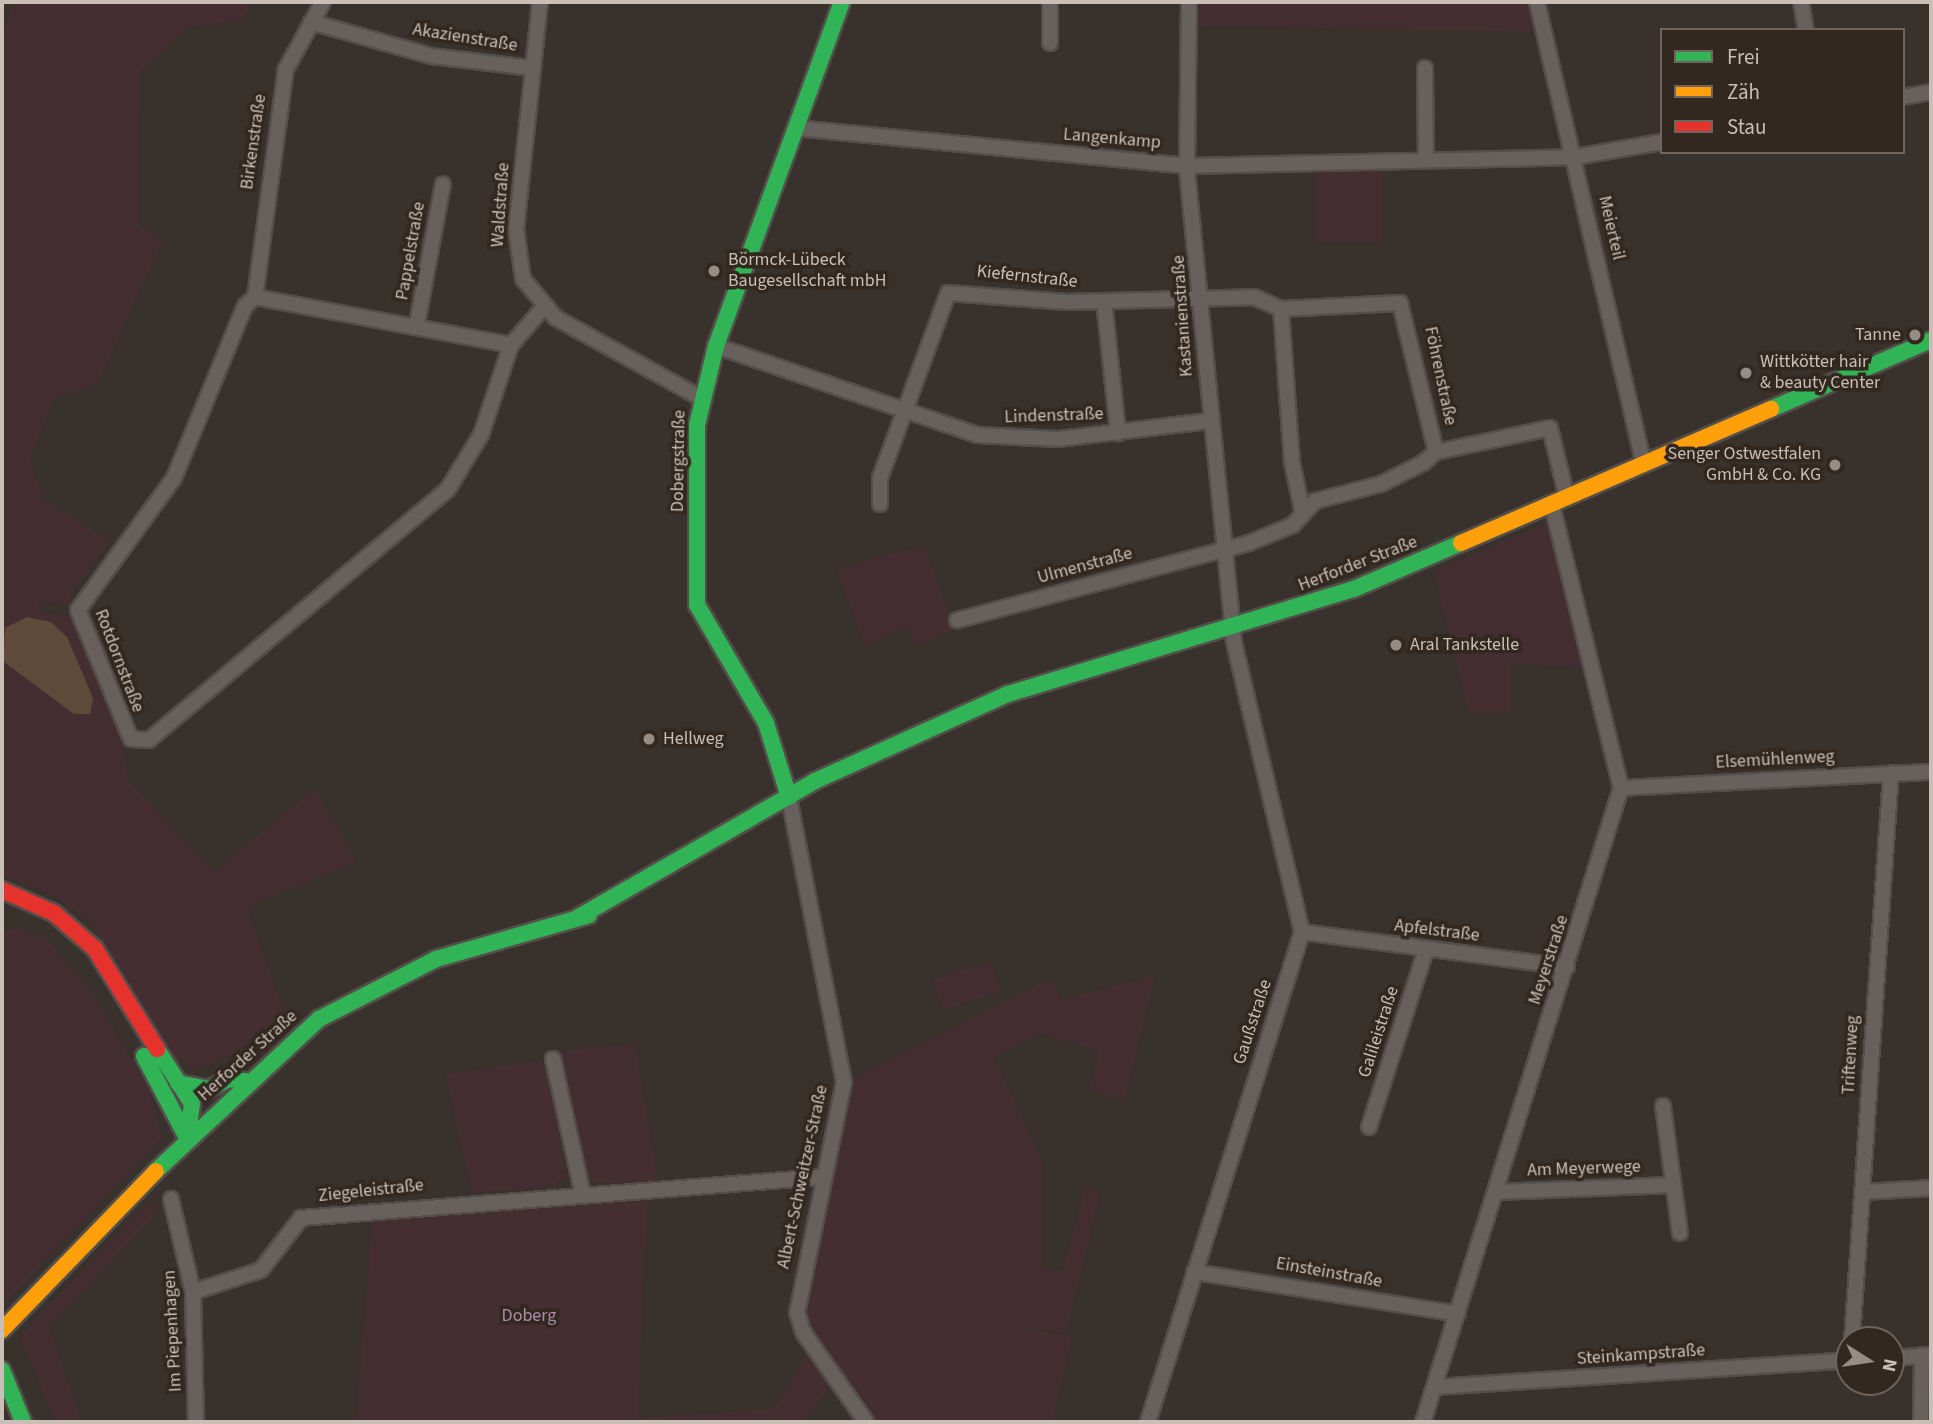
<!DOCTYPE html>
<html>
<head>
<meta charset="utf-8">
<style>
  body { margin:0 }
  #map { position:relative; width:1933px; height:1424px; overflow:hidden; background:#38312c; font-family:"Source Sans 3",sans-serif }
  div>[style] { position:absolute }
  .green>* { inset:0; background:#442e32; transform-origin:0 0 }
  .water>* { inset:0; background:#604a3a }
  .roads { filter:drop-shadow(2px 0 #534e4a) drop-shadow(-2px 0 #534e4a) drop-shadow(0 2px #534e4a) drop-shadow(0 -2px #534e4a) }
  .street>* { height:14px; margin:-7px; padding:0 7px; transform-origin:7px; border-radius:7px; background:#67605c }
  .fast>* { height:16px; margin:-8px; padding:0 8px; transform-origin:8px; border-radius:8px; background:#30b455 }
  .slow>* { height:16px; margin:-8px; padding:0 8px; transform-origin:8px; border-radius:8px; background:#ff9f0a }
  .jam>* { height:16px; margin:-8px; padding:0 8px; transform-origin:8px; border-radius:8px; background:#e5322d }
  .dots>* { width:19px; height:19px; translate:-50% -50%; box-sizing:border-box; border:4px solid #33281f; border-radius:50% }
  span { translate:-50% -50%; white-space:nowrap; text-align:center; line-height:1.15; -webkit-text-stroke:7px #33281f; paint-order:stroke }
  .street-label { font-size:18px; color:#c9bfb7 }
  .poi-label { font-size:18px; color:#c9bfb7 }
  .left { translate:0 -50%; text-align:left }
  .right { translate:-100% -50%; text-align:right }
  .park-label { font-size:18px; color:#ad8cab }
  .frame { position:absolute; inset:0; border:4px solid #c9bfb7; pointer-events:none }
  .legend { position:absolute; left:1660px; top:28px; width:245px; height:126px; box-sizing:border-box; background:#33281f; border:2px solid #6f645c; margin:0; padding:9px 12px; list-style:none; font-size:21px; color:#c9bfb7 }
  .legend li { display:flex; align-items:center; gap:14px; height:35px }
  .legend b { width:35px; border:2px solid #6f645c }
  .north { position:absolute; left:1835px; top:1326px; width:70px; height:70px; box-sizing:border-box; background:#33281f; border:2px solid #6f645c; border-radius:50%; rotate:102deg; font-size:19px; font-weight:700; line-height:28px; text-align:center; color:#c9bfb7 }
  .north::after { content:''; display:block; margin:auto; width:24px; height:32px; background:#968d86; clip-path:polygon(50% 0,100% 100%,50% 72%,0 100%) }
</style>
</head>
<body>
<div id="map">
  <div class="green">
    <div style="clip-path:polygon(14px 2px,253px 2px,242px 19px,188px 28px,140px 72px,139px 226px,163px 240px,98px 383px,54px 399px,30px 459px,43px 498px,109px 541px,70px 594px,70px 607px,40px 600px,39px 610px,75px 618px,121px 739px,129px 782px,214px 871px,316px 788px,356px 862px,247px 907px,284px 1013px,233px 1055px,191px 1071px,181px 1056px,173px 1063px,90px 922px,56px 897px,2px 875px,2px 37px)"></div>
    <div style="clip-path:polygon(1195px 2px,1527px 2px,1535px 32px,1195px 26px)"></div>
    <div style="left:1381px;top:166px;width:76px;height:65px;rotate:90deg"></div>
    <div style="clip-path:polygon(1546px 524px,1586px 669px,1510px 663px,1510px 711px,1468px 711px,1434px 571px)"></div>
    <div style="clip-path:polygon(925px 545px,954px 630px,915px 645px,907px 626px,865px 645px,836px 569px)"></div>
    <div style="clip-path:polygon(21px 928px,47px 939px,93px 993px,149px 1091px,162px 1138px,6px 1302px,2px 931px)"></div>
    <div style="left:991px;top:961px;width:32px;height:61px;rotate:72deg"></div>
    <div style="clip-path:polygon(1155px 975px,1124px 1100px,1089px 1090px,1099px 1050px,1039px 1034px,994px 1057px,1043px 1162px,1042px 1267px,1063px 1271px,1085px 1187px,1101px 1189px,1066px 1332px,1017px 1327px,1072px 1336px,1052px 1422px,849px 1422px,847px 1404px,857px 1393px,806px 1326px,801px 1302px,855px 1078px,1050px 978px,1061px 1000px)"></div>
    <div style="clip-path:polygon(635px 1043px,659px 1185px,585px 1182px,556px 1052px)"></div>
    <div style="clip-path:polygon(549px 1059px,565px 1178px,552px 1186px,472px 1193px,445px 1074px)"></div>
    <div style="clip-path:polygon(151px 1199px,160px 1210px,49px 1327px,82px 1422px,55px 1422px,20px 1336px)"></div>
    <div style="clip-path:polygon(647px 1201px,638px 1418px,774px 1409px,807px 1353px,832px 1384px,803px 1422px,356px 1422px,373px 1215px)"></div>
  </div>
  <div class="water">
    <div style="clip-path:polygon(27px 617px,51px 622px,67px 637px,93px 698px,90px 714px,74px 714px,3px 661px,5px 628px)"></div>
  </div>
  <div class="roads">
    <div class="street">
      <div style="left:540px;top:2px;width:228px;rotate:96deg"></div>
      <div style="left:516px;top:229px;width:50px;rotate:82deg"></div>
      <div style="left:523px;top:279px;width:51px;rotate:49.8deg"></div>
      <div style="left:556px;top:318px;width:163px;rotate:28.9deg"></div>
      <div style="left:1537px;top:2px;width:474px;rotate:77deg"></div>
      <div style="left:1801px;top:2px;width:28px;rotate:80deg"></div>
      <div style="left:311px;top:22px;width:125px;rotate:15.8deg"></div>
      <div style="left:431px;top:56px;width:102px;rotate:6.8deg"></div>
      <div style="left:1050px;top:43px;width:41px;rotate:-90deg"></div>
      <div style="left:1425px;top:68px;width:92px;rotate:89.4deg"></div>
      <div style="left:1903px;top:97px;width:28px;rotate:-10deg"></div>
      <div style="left:795px;top:128px;width:394px;rotate:5.5deg"></div>
      <div style="left:1187px;top:166px;width:388px;rotate:-1.3deg"></div>
      <div style="left:1575px;top:157px;width:88px;rotate:-9.8deg"></div>
      <div style="left:255px;top:297px;width:230px;rotate:-82.3deg"></div>
      <div style="left:286px;top:69px;width:77px;rotate:-61.1deg"></div>
      <div style="left:1104px;top:301px;width:133px;rotate:83.9deg"></div>
      <div style="left:1281px;top:309px;width:153px;rotate:85.9deg"></div>
      <div style="left:1292px;top:462px;width:53px;rotate:78.1deg"></div>
      <div style="left:417px;top:324px;width:142px;rotate:-79.5deg"></div>
      <div style="left:511px;top:345px;width:260px;rotate:-169.4deg"></div>
      <div style="left:255px;top:297px;width:13px;rotate:138deg"></div>
      <div style="left:245px;top:306px;width:186px;rotate:112.4deg"></div>
      <div style="left:174px;top:478px;width:163px;rotate:126deg"></div>
      <div style="left:78px;top:610px;width:139px;rotate:67.7deg"></div>
      <div style="left:131px;top:739px;width:18px;rotate:3deg"></div>
      <div style="left:149px;top:740px;width:390px;rotate:-40deg"></div>
      <div style="left:448px;top:489px;width:63px;rotate:-58.6deg"></div>
      <div style="left:481px;top:435px;width:95px;rotate:-71.6deg"></div>
      <div style="left:511px;top:345px;width:49px;rotate:-49.1deg"></div>
      <div style="left:716px;top:346px;width:276px;rotate:18.8deg"></div>
      <div style="left:977px;top:435px;width:81px;rotate:2.8deg"></div>
      <div style="left:1058px;top:439px;width:153px;rotate:-6.8deg"></div>
      <div style="left:1436px;top:452px;width:116px;rotate:-11.9deg"></div>
      <div style="left:1550px;top:428px;width:72px;rotate:76.3deg"></div>
      <div style="left:880px;top:504px;width:26px;rotate:-90deg"></div>
      <div style="left:880px;top:478px;width:197px;rotate:-69.8deg"></div>
      <div style="left:948px;top:293px;width:120px;rotate:4.3deg"></div>
      <div style="left:1068px;top:302px;width:186px;rotate:-1.5deg"></div>
      <div style="left:1254px;top:297px;width:30px;rotate:24deg"></div>
      <div style="left:1281px;top:309px;width:119px;rotate:-2.9deg"></div>
      <div style="left:1400px;top:303px;width:153px;rotate:76.4deg"></div>
      <div style="left:1436px;top:452px;width:17px;rotate:140deg"></div>
      <div style="left:1423px;top:463px;width:47px;rotate:153.4deg"></div>
      <div style="left:1381px;top:484px;width:68px;rotate:165.6deg"></div>
      <div style="left:1315px;top:501px;width:33px;rotate:133deg"></div>
      <div style="left:1293px;top:525px;width:48px;rotate:157.8deg"></div>
      <div style="left:1249px;top:543px;width:302px;rotate:165.2deg"></div>
      <div style="left:1621px;top:788px;width:310px;rotate:-3deg"></div>
      <div style="left:789px;top:797px;width:290px;rotate:79.1deg"></div>
      <div style="left:844px;top:1082px;width:235px;rotate:101.5deg"></div>
      <div style="left:797px;top:1312px;width:21px;rotate:73deg"></div>
      <div style="left:803px;top:1332px;width:110px;rotate:55deg"></div>
      <div style="left:1302px;top:932px;width:267px;rotate:7.5deg"></div>
      <div style="left:553px;top:1059px;width:140px;rotate:77.6deg"></div>
      <div style="left:1663px;top:1106px;width:128px;rotate:82.4deg"></div>
      <div style="left:1369px;top:1127px;width:187px;rotate:-72.2deg"></div>
      <div style="left:1497px;top:1192px;width:176px;rotate:-2.3deg"></div>
      <div style="left:1863px;top:1192px;width:68px;rotate:-3.4deg"></div>
      <div style="left:171px;top:1199px;width:96px;rotate:76.7deg"></div>
      <div style="left:193px;top:1292px;width:130px;rotate:88.7deg"></div>
      <div style="left:1194px;top:1272px;width:267px;rotate:9deg"></div>
      <div style="left:193px;top:1292px;width:71px;rotate:-17.9deg"></div>
      <div style="left:261px;top:1270px;width:66px;rotate:-52.4deg"></div>
      <div style="left:301px;top:1218px;width:523px;rotate:-4.5deg"></div>
      <div style="left:1852px;top:1340px;width:568px;rotate:-86.07deg"></div>
      <div style="left:1891px;top:1358px;width:39px;rotate:-4deg"></div>
      <div style="left:1435px;top:1387px;width:415px;rotate:-3.7deg"></div>
      <div style="left:1148px;top:1422px;width:514px;rotate:-72.55deg"></div>
      <div style="left:1302px;top:932px;width:299px;rotate:-103.2deg"></div>
      <div style="left:1234px;top:641px;width:477px;rotate:-95.7deg"></div>
      <div style="left:1187px;top:166px;width:164px;rotate:-89.3deg"></div>
      <div style="left:1423px;top:1422px;width:664px;rotate:-72.66deg"></div>
      <div style="left:1621px;top:788px;width:292px;rotate:-103.7deg"></div>
      <div style="left:1921px;top:1422px;width:67px;rotate:-89.1deg"></div>
    </div>
    <div class="fast">
      <div style="left:1771px;top:409px;width:174px;rotate:-23.3deg"></div>
      <div style="left:789px;top:797px;width:77px;rotate:-107.3deg"></div>
      <div style="left:766px;top:723px;width:137px;rotate:-120.3deg"></div>
      <div style="left:697px;top:605px;width:180px;rotate:-90deg"></div>
      <div style="left:697px;top:425px;width:81px;rotate:-76.5deg"></div>
      <div style="left:716px;top:346px;width:366px;rotate:-69.9deg"></div>
      <div style="left:577px;top:918px;width:275px;rotate:-29.9deg"></div>
      <div style="left:815px;top:781px;width:212px;rotate:-24.3deg"></div>
      <div style="left:1008px;top:694px;width:362px;rotate:-16.9deg"></div>
      <div style="left:1354px;top:589px;width:116px;rotate:-23.3deg"></div>
      <div style="left:157px;top:1049px;width:65px;rotate:57.5deg"></div>
      <div style="left:192px;top:1104px;width:34px;rotate:98deg"></div>
      <div style="left:144px;top:1056px;width:93px;rotate:62.3deg"></div>
      <div style="left:178px;top:1083px;width:32px;rotate:11deg"></div>
      <div style="left:209px;top:1089px;width:22px;rotate:-27deg"></div>
      <div style="left:229px;top:1079px;width:17px;rotate:7deg"></div>
      <div style="left:156px;top:1171px;width:223px;rotate:-43deg"></div>
      <div style="left:319px;top:1019px;width:131px;rotate:-27.1deg"></div>
      <div style="left:436px;top:959px;width:159px;rotate:-16deg"></div>
      <div style="left:2px;top:1370px;width:56px;rotate:68deg"></div>
    </div>
    <div class="slow">
      <div style="left:1461px;top:543px;width:338px;rotate:-23.4deg"></div>
      <div style="left:2px;top:1330px;width:221px;rotate:-45.9deg"></div>
    </div>
    <div class="jam">
      <div style="left:2px;top:890px;width:57px;rotate:23.9deg"></div>
      <div style="left:54px;top:913px;width:55px;rotate:41.3deg"></div>
      <div style="left:95px;top:949px;width:118px;rotate:58.2deg"></div>
    </div>
  </div>
  <div class="dots">
    <div style="left:714px;top:271px;background:#968d86"></div>
    <div style="left:1915px;top:335px;background:#968d86"></div>
    <div style="left:1746px;top:373px;background:#968d86"></div>
    <div style="left:1835px;top:465px;background:#968d86"></div>
    <div style="left:1396px;top:645px;background:#968d86"></div>
    <div style="left:649px;top:739px;background:#968d86"></div>
  </div>
  <div class="street-label">
    <span style="left:465px;top:38px;rotate:9deg">Akazienstraße</span>
    <span style="left:1112px;top:139px;rotate:5deg">Langenkamp</span>
    <span style="left:254px;top:142px;rotate:-82deg">Birkenstraße</span>
    <span style="left:501px;top:205px;rotate:-86deg">Waldstraße</span>
    <span style="left:1611px;top:228px;rotate:77deg">Meierteil</span>
    <span style="left:411px;top:251px;rotate:-80deg">Pappelstraße</span>
    <span style="left:1027px;top:277px;rotate:6deg">Kiefernstraße</span>
    <span style="left:1183px;top:316px;rotate:-94deg">Kastanienstraße</span>
    <span style="left:1440px;top:376px;rotate:78deg">Föhrenstraße</span>
    <span style="left:1054px;top:416px;rotate:-2deg">Lindenstraße</span>
    <span style="left:679px;top:461px;rotate:-89deg">Dobergstraße</span>
    <span style="left:1358px;top:564px;rotate:-21deg">Herforder Straße</span>
    <span style="left:1085px;top:566px;rotate:-15deg">Ulmenstraße</span>
    <span style="left:119px;top:661px;rotate:69deg">Rotdornstraße</span>
    <span style="left:1775px;top:760px;rotate:-3deg">Elsemühlenweg</span>
    <span style="left:1437px;top:931px;rotate:7deg">Apfelstraße</span>
    <span style="left:1549px;top:960px;rotate:-72deg">Meyerstraße</span>
    <span style="left:1253px;top:1022px;rotate:-72deg">Gaußstraße</span>
    <span style="left:1379px;top:1032px;rotate:-72deg">Galileistraße</span>
    <span style="left:1851px;top:1055px;rotate:-87deg">Triftenweg</span>
    <span style="left:248px;top:1056px;rotate:-42deg">Herforder Straße</span>
    <span style="left:1584px;top:1169px;rotate:-2deg">Am Meyerwege</span>
    <span style="left:803px;top:1177px;rotate:-78deg">Albert-Schweitzer-Straße</span>
    <span style="left:371px;top:1191px;rotate:-6deg">Ziegeleistraße</span>
    <span style="left:1329px;top:1273px;rotate:10deg">Einsteinstraße</span>
    <span style="left:173px;top:1331px;rotate:-93deg">Im Piepenhagen</span>
    <span style="left:1641px;top:1355px;rotate:-4deg">Steinkampstraße</span>
  </div>
  <div class="poi-label">
    <span class="left" style="left:728px;top:271px">Börmck-Lübeck<br>Baugesellschaft mbH</span>
    <span class="right" style="left:1901px;top:335px">Tanne</span>
    <span class="left" style="left:1760px;top:373px">Wittkötter hair<br>&amp; beauty Center</span>
    <span class="right" style="left:1821px;top:465px">Senger Ostwestfalen<br>GmbH &amp; Co. KG</span>
    <span class="left" style="left:1410px;top:645px">Aral Tankstelle</span>
    <span class="left" style="left:663px;top:739px">Hellweg</span>
  </div>
  <div class="park-label">
    <span style="left:529px;top:1316px">Doberg</span>
  </div>
  <div class="frame"></div>
  <ul class="legend">
  <li><b style="height:9px;background:#30b455"></b>Frei</li>
  <li><b style="height:9px;background:#ff9f0a"></b>Zäh</li>
  <li><b style="height:9px;background:#e5322d"></b>Stau</li>
  </ul>
  <div class="north">N</div>
</div>
</body>
</html>
